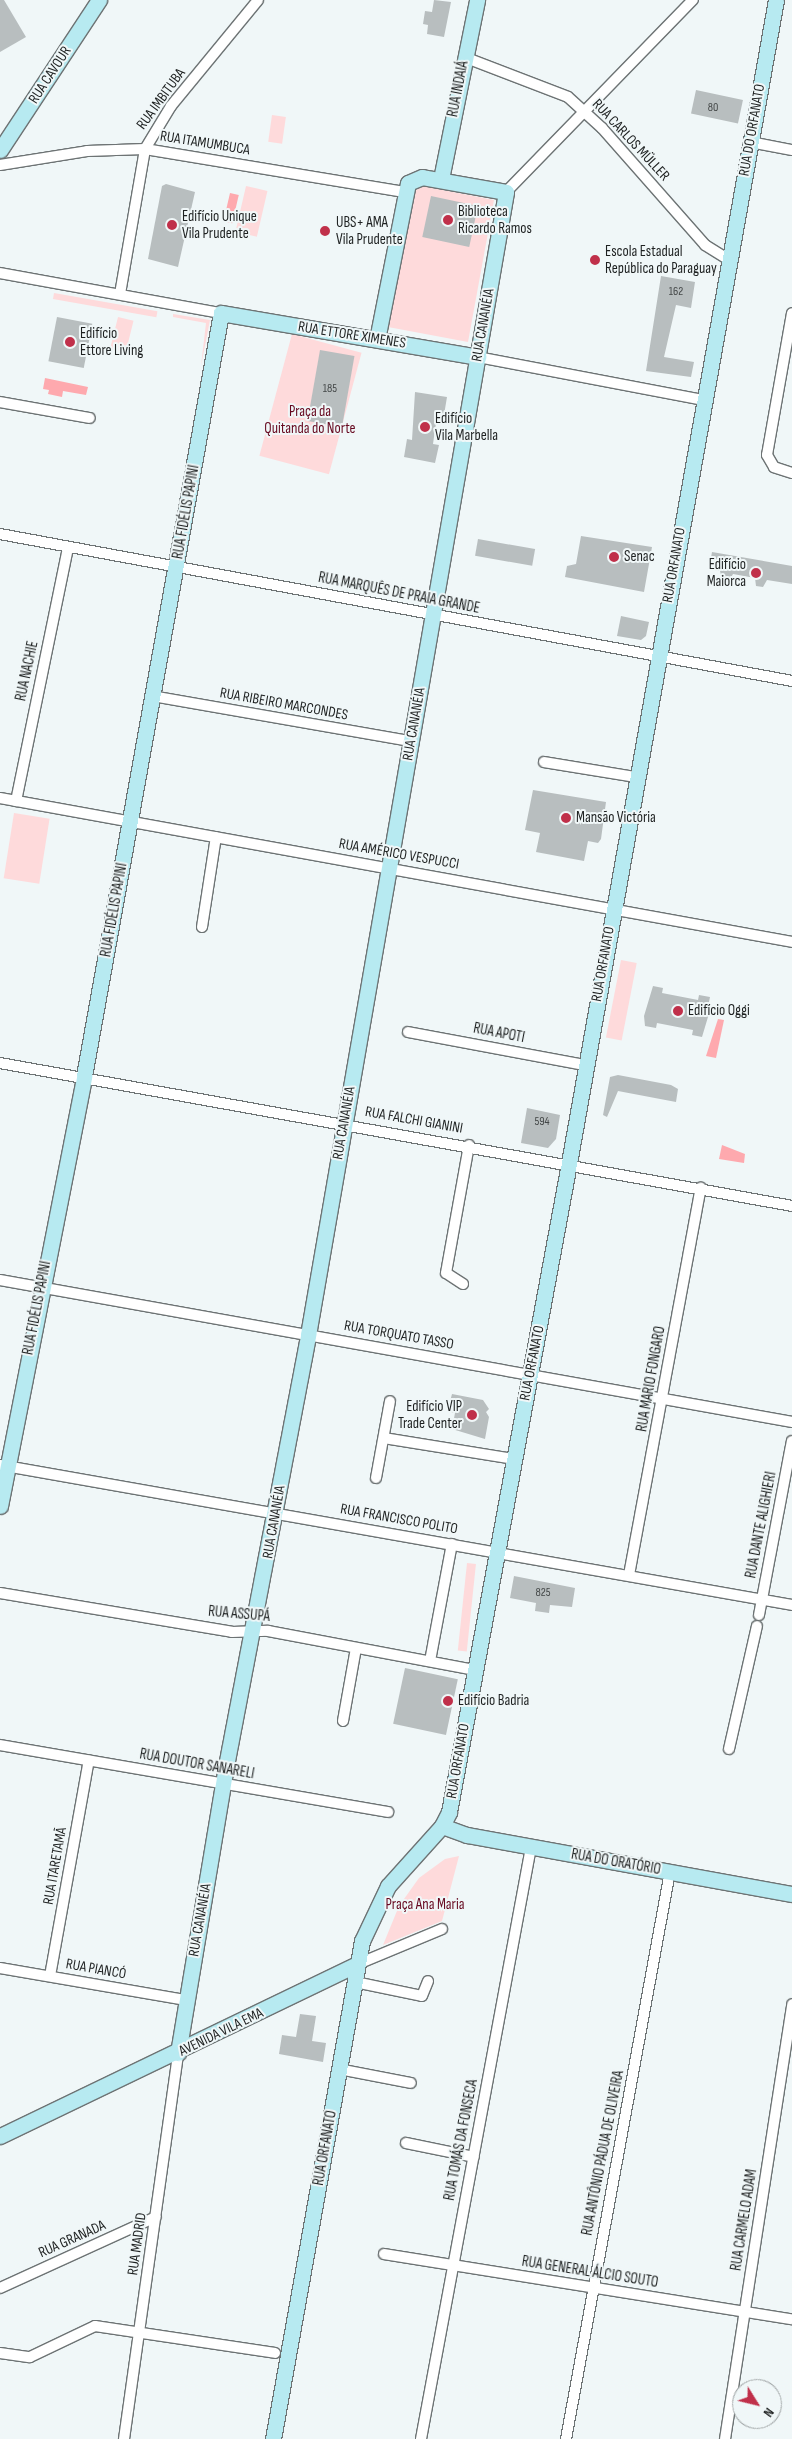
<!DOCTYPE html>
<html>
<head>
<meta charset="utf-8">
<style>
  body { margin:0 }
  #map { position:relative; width:792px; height:2439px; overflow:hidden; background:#f0f7f8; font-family:"Sofia Sans Condensed",sans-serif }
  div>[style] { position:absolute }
  .green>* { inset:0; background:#fedadb; transform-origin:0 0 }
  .water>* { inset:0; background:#fea9ae; transform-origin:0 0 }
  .building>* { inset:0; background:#b8bebf; transform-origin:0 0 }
  .roads { filter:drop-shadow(1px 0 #6d7374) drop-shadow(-1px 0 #6d7374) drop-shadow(0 1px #6d7374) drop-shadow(0 -1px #6d7374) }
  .street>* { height:10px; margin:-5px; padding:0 5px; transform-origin:5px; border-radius:5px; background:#fff }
  .secondary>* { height:15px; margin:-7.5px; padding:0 7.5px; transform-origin:7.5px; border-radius:7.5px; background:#b7eaf1 }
  .dots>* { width:14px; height:14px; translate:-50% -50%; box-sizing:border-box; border:2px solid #f0f7f8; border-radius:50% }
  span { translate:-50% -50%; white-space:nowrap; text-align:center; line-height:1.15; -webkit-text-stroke:4px #f0f7f8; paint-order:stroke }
  .number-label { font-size:12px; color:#444848 }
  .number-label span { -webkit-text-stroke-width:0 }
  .street-label { font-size:15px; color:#1e2121 }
  .poi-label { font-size:15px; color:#1e2121 }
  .left { translate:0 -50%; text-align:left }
  .right { translate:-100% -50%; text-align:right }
  .park-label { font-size:15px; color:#66081f }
  .north { position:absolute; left:732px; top:2379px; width:50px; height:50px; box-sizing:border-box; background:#f0f7f8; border:1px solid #9ca1a2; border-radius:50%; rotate:126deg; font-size:14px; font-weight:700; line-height:20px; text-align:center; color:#1e2121 }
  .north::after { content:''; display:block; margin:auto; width:18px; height:22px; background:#c0304a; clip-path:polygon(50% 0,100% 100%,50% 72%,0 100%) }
</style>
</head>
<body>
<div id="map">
  <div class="green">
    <div style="left:272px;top:115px;width:14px;height:27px;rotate:8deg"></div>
    <div style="left:246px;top:186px;width:22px;height:47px;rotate:13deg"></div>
    <div style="clip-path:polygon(422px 186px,494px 200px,468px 342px,388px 327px,411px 194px)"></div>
    <div style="left:54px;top:293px;width:105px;height:6px;rotate:10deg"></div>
    <div style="clip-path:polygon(173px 314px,210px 320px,201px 366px,206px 323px,173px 317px)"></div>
    <div style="left:118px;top:317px;width:16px;height:33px;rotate:14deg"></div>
    <div style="left:292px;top:334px;width:72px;height:126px;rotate:15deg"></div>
    <div style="left:14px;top:813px;width:36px;height:66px;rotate:9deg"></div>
    <div style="left:621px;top:960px;width:16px;height:79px;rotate:11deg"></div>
    <div style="left:467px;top:1563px;width:9px;height:88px;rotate:6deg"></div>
    <div style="clip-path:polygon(459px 1856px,442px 1921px,383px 1945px,399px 1906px,419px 1878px,445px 1859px)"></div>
  </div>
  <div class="water">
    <div style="left:230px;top:193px;width:9px;height:29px;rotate:13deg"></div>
    <div style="clip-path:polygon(45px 378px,88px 387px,86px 395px,63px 391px,62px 397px,48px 394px,49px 390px,43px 389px)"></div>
    <div style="clip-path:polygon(718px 1019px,724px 1020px,716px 1058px,706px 1056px)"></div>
    <div style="clip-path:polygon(722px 1145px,745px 1154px,744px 1163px,719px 1159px)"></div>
  </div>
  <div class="building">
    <div style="clip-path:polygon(0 0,4px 0,26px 37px,0 52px)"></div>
    <div style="clip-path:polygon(434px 0,451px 2px,444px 37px,427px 34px,428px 25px,423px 24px,425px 11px,432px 12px)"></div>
    <div style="left:696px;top:90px;width:48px;height:24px;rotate:12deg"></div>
    <div style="clip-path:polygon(166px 184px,195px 192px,178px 267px,148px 259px,162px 186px)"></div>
    <div style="left:431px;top:196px;width:48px;height:42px;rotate:12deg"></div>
    <div style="clip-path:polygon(661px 276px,695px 282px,691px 308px,676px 305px,664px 357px,694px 362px,691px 377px,646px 371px)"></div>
    <div style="left:57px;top:317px;width:36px;height:45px;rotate:11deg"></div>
    <div style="left:320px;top:350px;width:35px;height:72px;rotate:10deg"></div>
    <div style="clip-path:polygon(415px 392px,447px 397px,444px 415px,439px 414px,436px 423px,433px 444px,439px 445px,435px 463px,404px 457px,407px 439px,412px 440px)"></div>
    <div style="clip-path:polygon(581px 536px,652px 547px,644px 592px,565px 577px,567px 566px,576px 564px)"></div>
    <div style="left:478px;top:539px;width:58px;height:17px;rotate:10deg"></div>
    <div style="clip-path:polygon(712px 552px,792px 566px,792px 584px,767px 580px,763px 587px,756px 586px,755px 578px,733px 574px,729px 581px,722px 579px,720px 571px,709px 569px)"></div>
    <div style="clip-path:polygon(621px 616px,649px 622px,646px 636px,641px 640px,617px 636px)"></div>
    <div style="clip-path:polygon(533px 790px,606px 802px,601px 839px,598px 843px,588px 841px,584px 861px,536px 852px,540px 833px,525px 830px)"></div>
    <div style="clip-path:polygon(653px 986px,663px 988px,662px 993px,698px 1000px,699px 995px,710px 997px,708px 1007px,711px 1007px,702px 1037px,692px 1035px,693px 1030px,657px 1023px,656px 1028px,645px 1026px,644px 1016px)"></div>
    <div style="clip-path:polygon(618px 1075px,671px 1085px,678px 1089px,676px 1102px,618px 1091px,607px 1117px,603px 1115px,610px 1077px)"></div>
    <div style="clip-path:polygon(527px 1108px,560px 1115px,556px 1139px,548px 1148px,521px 1143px)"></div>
    <div style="clip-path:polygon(452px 1394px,483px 1400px,489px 1409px,486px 1412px,489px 1417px,485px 1439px,452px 1429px,455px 1413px,451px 1412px,449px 1405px)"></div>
    <div style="clip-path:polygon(514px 1576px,575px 1588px,572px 1607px,550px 1605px,549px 1613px,535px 1611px,536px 1603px,510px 1598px)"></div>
    <div style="left:405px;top:1668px;width:54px;height:57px;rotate:12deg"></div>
    <div style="clip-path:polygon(300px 2014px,316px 2016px,312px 2041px,326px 2043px,323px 2062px,279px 2054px,282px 2035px,296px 2037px)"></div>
  </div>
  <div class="roads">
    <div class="street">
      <div style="left:464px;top:57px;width:111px;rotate:21deg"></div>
      <div style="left:568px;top:97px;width:46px;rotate:42.4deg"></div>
      <div style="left:602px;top:128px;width:156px;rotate:48.6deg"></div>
      <div style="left:705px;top:245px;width:28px;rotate:32deg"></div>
      <div style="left:750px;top:142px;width:43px;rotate:10.8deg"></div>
      <div style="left:0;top:165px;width:88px;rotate:-9.1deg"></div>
      <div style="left:87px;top:151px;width:58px;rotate:-2deg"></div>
      <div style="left:145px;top:149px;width:263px;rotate:9.4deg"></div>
      <div style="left:506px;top:192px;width:268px;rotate:-45.8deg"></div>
      <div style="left:0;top:273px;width:225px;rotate:10.3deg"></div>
      <div style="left:120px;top:294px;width:147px;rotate:-80.2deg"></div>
      <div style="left:145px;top:149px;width:50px;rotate:-58.8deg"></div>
      <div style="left:171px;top:106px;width:137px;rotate:-50.6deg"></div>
      <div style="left:478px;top:357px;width:229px;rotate:10.8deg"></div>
      <div style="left:0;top:402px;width:91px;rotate:10.1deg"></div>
      <div style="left:792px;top:473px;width:19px;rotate:-162deg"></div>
      <div style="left:774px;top:467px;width:14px;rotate:-120deg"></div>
      <div style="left:767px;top:455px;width:144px;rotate:-80deg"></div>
      <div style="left:0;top:534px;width:806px;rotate:10.51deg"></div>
      <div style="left:152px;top:696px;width:263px;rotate:9.9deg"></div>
      <div style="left:544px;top:762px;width:93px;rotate:9.3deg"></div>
      <div style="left:0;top:798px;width:805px;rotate:10.3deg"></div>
      <div style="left:16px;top:801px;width:259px;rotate:-78.4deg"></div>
      <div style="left:202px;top:927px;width:91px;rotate:-81.2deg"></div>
      <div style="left:408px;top:1032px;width:180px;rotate:10.6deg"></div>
      <div style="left:0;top:1063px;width:805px;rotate:10.23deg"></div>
      <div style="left:0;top:1280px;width:805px;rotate:10.16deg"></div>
      <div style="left:463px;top:1284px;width:20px;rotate:-147deg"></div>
      <div style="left:446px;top:1273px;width:130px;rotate:-79.8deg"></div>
      <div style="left:384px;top:1438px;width:132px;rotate:9.2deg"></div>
      <div style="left:0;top:1465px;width:804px;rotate:10.02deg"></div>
      <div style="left:376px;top:1478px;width:78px;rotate:-79.7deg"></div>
      <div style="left:629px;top:1575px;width:394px;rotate:-79.5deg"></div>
      <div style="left:0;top:1593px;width:235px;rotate:9.5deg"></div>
      <div style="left:232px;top:1632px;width:36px;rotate:-2deg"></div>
      <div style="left:268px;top:1631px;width:211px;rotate:10.7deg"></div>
      <div style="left:759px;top:1615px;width:177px;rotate:-79.3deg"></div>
      <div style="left:430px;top:1661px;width:119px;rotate:-79.4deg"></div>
      <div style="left:343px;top:1721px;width:74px;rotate:-79.9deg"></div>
      <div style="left:0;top:1745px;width:394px;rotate:9.8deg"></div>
      <div style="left:729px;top:1749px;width:126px;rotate:-77.2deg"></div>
      <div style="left:358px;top:1964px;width:91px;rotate:-22.6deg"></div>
      <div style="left:0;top:1968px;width:189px;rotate:9.8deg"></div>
      <div style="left:50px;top:1976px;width:219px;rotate:-79.8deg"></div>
      <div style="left:355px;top:1982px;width:68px;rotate:11.8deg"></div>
      <div style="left:422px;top:1996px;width:16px;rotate:-68deg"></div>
      <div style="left:339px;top:2069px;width:73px;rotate:11deg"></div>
      <div style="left:406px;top:2143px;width:69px;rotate:11.6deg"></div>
      <div style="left:384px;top:2254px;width:413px;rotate:9.1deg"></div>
      <div style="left:0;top:2288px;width:171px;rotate:-24.5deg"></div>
      <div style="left:0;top:2353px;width:30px;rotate:8deg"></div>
      <div style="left:30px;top:2357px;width:72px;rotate:-25.5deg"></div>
      <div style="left:95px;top:2326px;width:182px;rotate:8.5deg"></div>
      <div style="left:124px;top:2439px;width:390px;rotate:-82deg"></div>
      <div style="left:421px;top:2439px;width:602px;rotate:-79.47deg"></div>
      <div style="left:566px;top:2439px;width:576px;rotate:-79.61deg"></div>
      <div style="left:725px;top:2439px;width:440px;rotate:-81.2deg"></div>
    </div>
    <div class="secondary">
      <div style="left:0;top:150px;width:180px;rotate:-56.6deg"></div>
      <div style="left:441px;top:179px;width:183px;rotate:-78.6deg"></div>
      <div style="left:0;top:1506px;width:438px;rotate:-78.9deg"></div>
      <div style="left:84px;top:1076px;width:775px;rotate:-79.82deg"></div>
      <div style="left:221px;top:313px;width:261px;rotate:9.7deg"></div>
      <div style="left:442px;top:1826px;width:27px;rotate:20deg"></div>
      <div style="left:467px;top:1835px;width:330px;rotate:10.3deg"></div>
      <div style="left:178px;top:2053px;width:291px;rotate:-80.5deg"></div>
      <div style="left:226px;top:1766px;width:439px;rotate:-79.2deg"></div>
      <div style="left:308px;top:1335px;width:1160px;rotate:-80.17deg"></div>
      <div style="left:506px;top:192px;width:85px;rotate:-169.9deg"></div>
      <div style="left:422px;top:177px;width:15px;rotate:157deg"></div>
      <div style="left:408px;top:183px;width:159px;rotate:101.2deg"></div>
      <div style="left:0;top:2136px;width:397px;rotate:-25.7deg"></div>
      <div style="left:273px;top:2439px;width:506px;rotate:-79.87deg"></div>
      <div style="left:362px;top:1941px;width:61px;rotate:-64.7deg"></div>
      <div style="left:388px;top:1886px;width:81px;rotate:-48deg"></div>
      <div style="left:442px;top:1826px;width:16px;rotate:-63deg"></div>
      <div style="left:449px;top:1812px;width:660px;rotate:-79.52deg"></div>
      <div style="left:569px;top:1163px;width:1181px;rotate:-79.91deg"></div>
    </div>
  </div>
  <div class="dots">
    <div style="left:448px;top:220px;background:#c0304a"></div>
    <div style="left:172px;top:225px;background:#c0304a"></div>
    <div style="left:325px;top:231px;background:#c0304a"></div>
    <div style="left:595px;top:260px;background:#c0304a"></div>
    <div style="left:70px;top:342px;background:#c0304a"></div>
    <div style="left:425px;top:427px;background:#c0304a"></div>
    <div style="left:614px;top:557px;background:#c0304a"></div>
    <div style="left:756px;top:573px;background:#c0304a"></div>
    <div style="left:566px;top:818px;background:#c0304a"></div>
    <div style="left:678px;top:1011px;background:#c0304a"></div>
    <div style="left:472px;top:1415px;background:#c0304a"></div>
    <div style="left:448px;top:1701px;background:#c0304a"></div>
  </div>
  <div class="number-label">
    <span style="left:713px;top:108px">80</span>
    <span style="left:676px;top:292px">162</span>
    <span style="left:330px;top:389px">185</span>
    <span style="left:542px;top:1122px">594</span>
    <span style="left:543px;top:1593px">825</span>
  </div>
  <div class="street-label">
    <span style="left:50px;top:75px;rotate:-57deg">RUA CAVOUR</span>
    <span style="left:458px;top:89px;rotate:-79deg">RUA INDAIÁ</span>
    <span style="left:161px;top:99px;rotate:-54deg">RUA IMBITUBA</span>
    <span style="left:752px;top:130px;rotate:-80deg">RUA DO ORFANATO</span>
    <span style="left:631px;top:140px;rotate:47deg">RUA CARLOS MÜLLER</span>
    <span style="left:205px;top:143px;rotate:9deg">RUA ITAMUMBUCA</span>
    <span style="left:483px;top:325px;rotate:-80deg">RUA CANANÉIA</span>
    <span style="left:352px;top:335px;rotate:9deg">RUA ETTORE XIMENES</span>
    <span style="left:186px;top:512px;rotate:-80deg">RUA FIDÉLIS PAPINI</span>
    <span style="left:674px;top:565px;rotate:-80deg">RUA ORFANATO</span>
    <span style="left:399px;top:593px;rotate:11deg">RUA MARQUÊS DE PRAIA GRANDE</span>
    <span style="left:27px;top:671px;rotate:-78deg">RUA NACHIE</span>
    <span style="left:284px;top:704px;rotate:10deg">RUA RIBEIRO MARCONDES</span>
    <span style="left:414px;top:724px;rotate:-80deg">RUA CANANÉIA</span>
    <span style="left:399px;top:854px;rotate:10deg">RUA AMÉRICO VESPUCCI</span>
    <span style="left:114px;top:910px;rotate:-80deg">RUA FIDÉLIS PAPINI</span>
    <span style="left:603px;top:964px;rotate:-80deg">RUA ORFANATO</span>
    <span style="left:499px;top:1033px;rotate:11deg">RUA APOTI</span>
    <span style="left:414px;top:1120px;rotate:10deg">RUA FALCHI GIANINI</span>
    <span style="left:344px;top:1123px;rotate:-80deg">RUA CANANÉIA</span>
    <span style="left:37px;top:1308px;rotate:-79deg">RUA FIDÉLIS PAPINI</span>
    <span style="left:399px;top:1335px;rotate:10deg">RUA TORQUATO TASSO</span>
    <span style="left:532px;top:1363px;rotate:-79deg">RUA ORFANATO</span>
    <span style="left:651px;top:1379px;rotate:-80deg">RUA MARIO FONGARO</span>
    <span style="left:399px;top:1519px;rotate:10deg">RUA FRANCISCO POLITO</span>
    <span style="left:274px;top:1522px;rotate:-80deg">RUA CANANÉIA</span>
    <span style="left:761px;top:1525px;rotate:-79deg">RUA DANTE ALIGHIERI</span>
    <span style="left:239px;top:1614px;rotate:5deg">RUA ASSUPÁ</span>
    <span style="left:458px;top:1761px;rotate:-80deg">RUA ORFANATO</span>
    <span style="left:197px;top:1764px;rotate:10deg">RUA DOUTOR SANARELI</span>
    <span style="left:616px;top:1862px;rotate:10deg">RUA DO ORATÓRIO</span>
    <span style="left:55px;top:1866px;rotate:-80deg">RUA ITARETAMÃ</span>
    <span style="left:200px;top:1920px;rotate:-80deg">RUA CANANÉIA</span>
    <span style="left:96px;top:1969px;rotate:10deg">RUA PIANCÓ</span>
    <span style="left:221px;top:2032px;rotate:-26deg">AVENIDA VILA EMA</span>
    <span style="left:461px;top:2140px;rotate:-79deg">RUA TOMÁS DA FONSECA</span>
    <span style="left:325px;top:2148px;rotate:-80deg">RUA ORFANATO</span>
    <span style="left:603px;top:2153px;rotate:-79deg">RUA ANTÔNIO PÁDUA DE OLIVEIRA</span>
    <span style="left:744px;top:2220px;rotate:-81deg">RUA CARMELO ADAM</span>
    <span style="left:72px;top:2239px;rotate:-24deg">RUA GRANADA</span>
    <span style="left:137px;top:2244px;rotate:-82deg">RUA MADRID</span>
    <span style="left:590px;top:2272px;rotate:9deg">RUA GENERAL ÁLCIO SOUTO</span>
  </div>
  <div class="poi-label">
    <span class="left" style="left:458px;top:220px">Biblioteca<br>Ricardo Ramos</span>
    <span class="left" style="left:182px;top:225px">Edifício Unique<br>Vila Prudente</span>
    <span class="left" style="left:336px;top:231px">UBS+ AMA<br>Vila Prudente</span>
    <span class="left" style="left:605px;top:260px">Escola Estadual<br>República do Paraguay</span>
    <span class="left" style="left:80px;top:342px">Edifício<br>Ettore Living</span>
    <span class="left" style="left:435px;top:427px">Edifício<br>Vila Marbella</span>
    <span class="left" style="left:624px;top:557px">Senac</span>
    <span class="right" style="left:746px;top:573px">Edifício<br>Maiorca</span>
    <span class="left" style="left:576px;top:818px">Mansão Victória</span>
    <span class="left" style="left:688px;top:1011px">Edifício Oggi</span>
    <span class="right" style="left:462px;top:1415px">Edifício VIP<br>Trade Center</span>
    <span class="left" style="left:458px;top:1701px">Edifício Badria</span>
  </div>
  <div class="park-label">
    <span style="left:310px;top:420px">Praça da<br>Quitanda do Norte</span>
    <span style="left:425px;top:1905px">Praça Ana Maria</span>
  </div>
  <div class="north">N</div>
</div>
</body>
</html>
